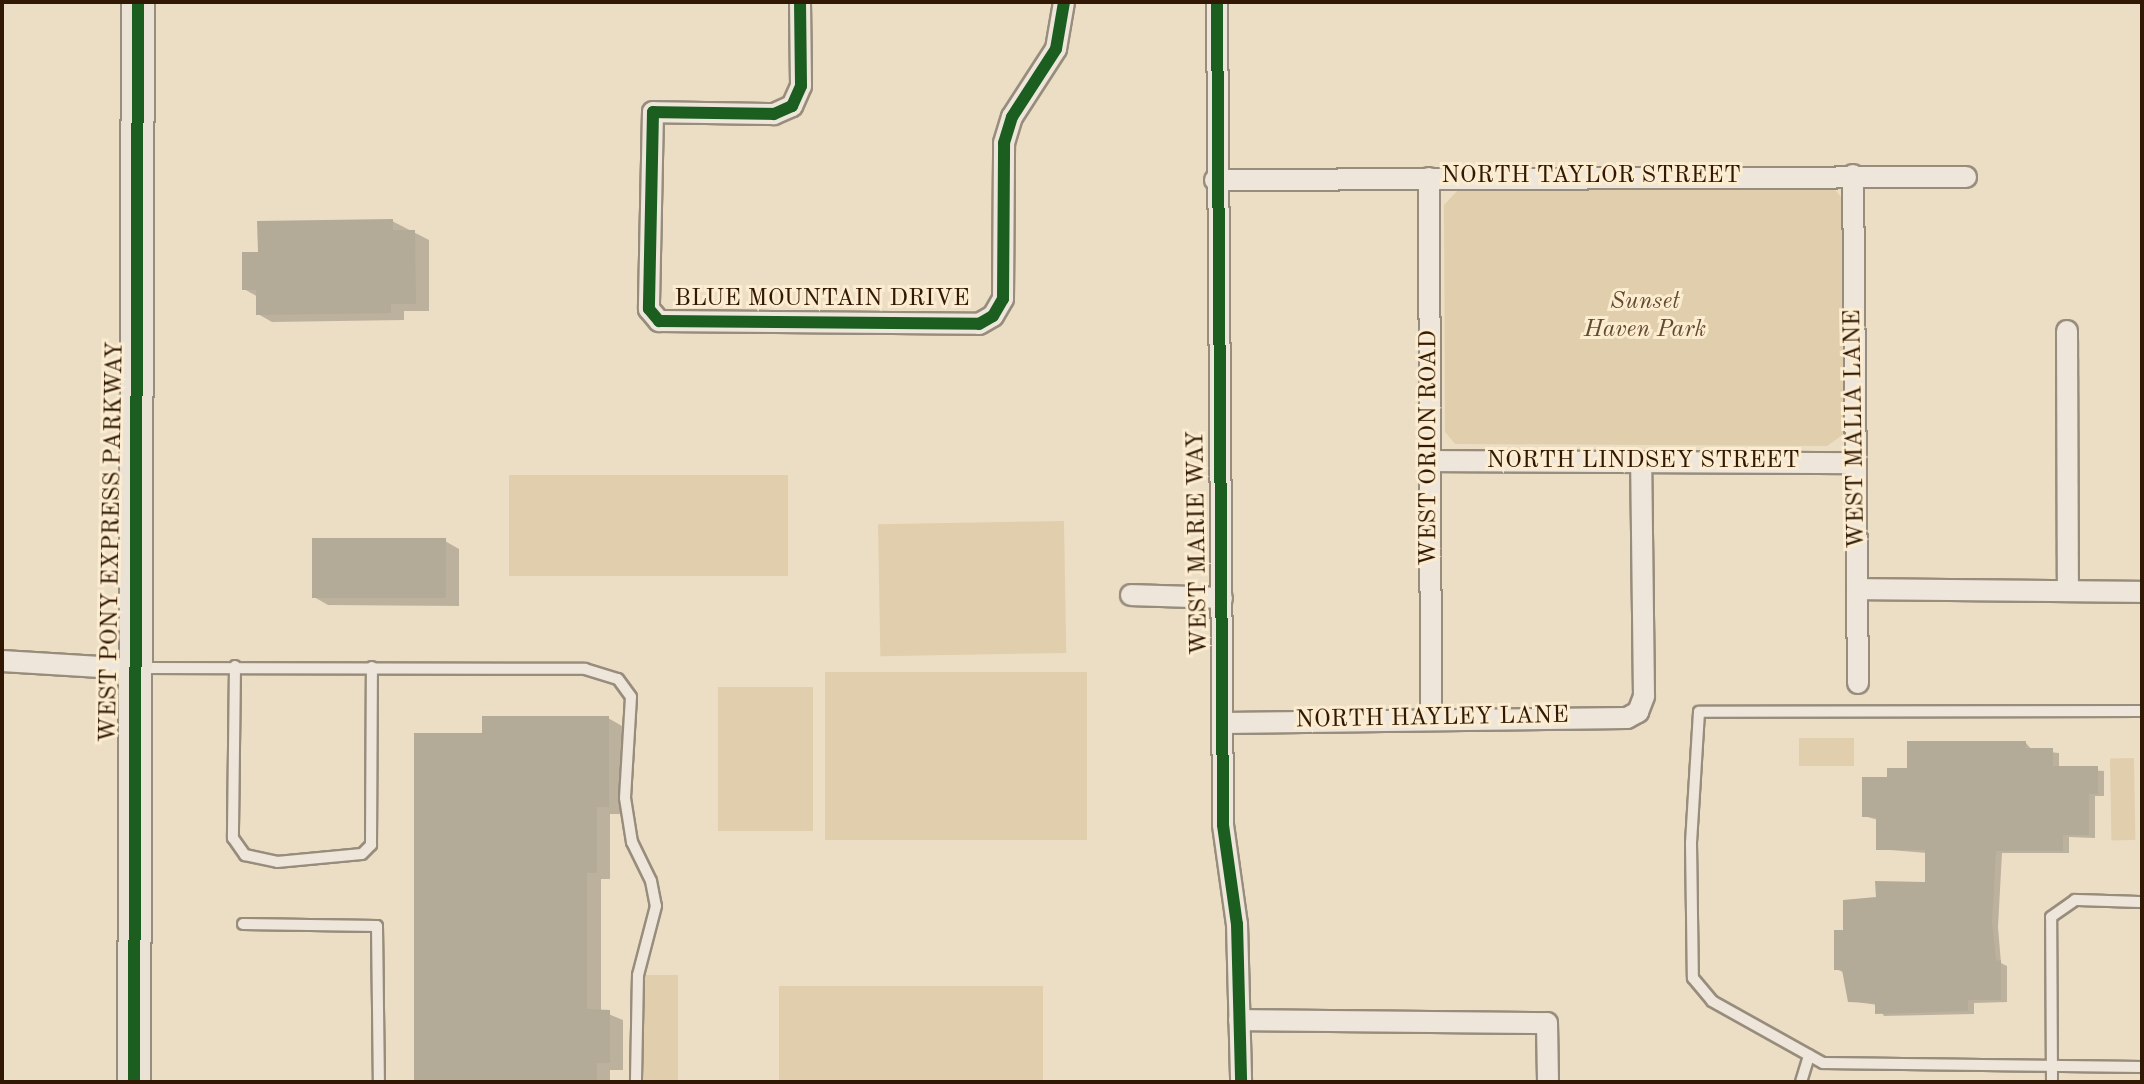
<!DOCTYPE html>
<html>
<head>
<meta charset="utf-8">
<style>
  body { margin:0 }
  #map { position:relative; width:2144px; height:1084px; overflow:hidden; background:#ecdec5; font-family:"Old Standard TT",serif }
  div>[style] { position:absolute }
  .green>* { inset:0; background:#e1ceac; transform-origin:0 0 }
  .shadow>* { inset:0; background:#0003 }
  .building>* { inset:0; background:#b4aa98; transform-origin:0 0 }
  .roads { filter:drop-shadow(2px 0 #988d7c) drop-shadow(-2px 0 #988d7c) drop-shadow(0 2px #988d7c) drop-shadow(0 -2px #988d7c) }
  .lane>* { height:10px; margin:-5px; padding:0 5px; transform-origin:5px; border-radius:5px; background:#eee6da }
  .street>* { height:20px; margin:-10px; padding:0 10px; transform-origin:10px; border-radius:10px; background:#eee6da }
  .primary>* { height:32px; margin:-16px; padding:0 16px; transform-origin:16px; border-radius:16px; background:#eae2d5 }
  .cycleway>* { height:12px; margin:-6px; padding:0 6px; transform-origin:6px; border-radius:6px; background:#1b5e20 }
  span { translate:-50% -50%; white-space:nowrap; text-align:center; line-height:1.15; -webkit-text-stroke:6px #fcecd0; paint-order:stroke }
  .street-label { font-size:24px; color:#301805 }
  .park-label { font-size:24px; color:#624a31; font-style:italic }
  .frame { position:absolute; inset:0; border:4px solid #301805; pointer-events:none }
</style>
</head>
<body>
<div id="map">
  <div class="green">
    <div style="clip-path:polygon(1469px 186px,1833px 187px,1844px 201px,1844px 434px,1827px 446px,1455px 444px,1445px 432px,1444px 205px,1459px 189px)"></div>
    <div style="left:509px;top:475px;width:279px;height:101px"></div>
    <div style="left:1064px;top:521px;width:132px;height:186px;rotate:89deg"></div>
    <div style="left:1087px;top:672px;width:168px;height:262px;rotate:90deg"></div>
    <div style="left:718px;top:687px;width:95px;height:144px"></div>
    <div style="left:1799px;top:738px;width:55px;height:28px"></div>
    <div style="left:2134px;top:758px;width:82px;height:24px;rotate:89deg"></div>
    <div style="left:638px;top:975px;width:40px;height:107px"></div>
    <div style="left:1043px;top:986px;width:96px;height:264px;rotate:90deg"></div>
  </div>
  <div class="shadow">
    <div style="clip-path:polygon(392px 221px,429px 240px,429px 311px,404px 311px,404px 320px,272px 322px,258px 314px,258px 297px,244px 289px,260px 254px)"></div>
    <div style="clip-path:polygon(445px 541px,459px 549px,459px 606px,328px 605px,314px 597px)"></div>
    <div style="clip-path:polygon(608px 718px,622px 726px,622px 814px,610px 814px,610px 879px,601px 879px,601px 1011px,623px 1020px,623px 1070px,610px 1070px,610px 1082px,416px 1082px,484px 735px)"></div>
    <div style="clip-path:polygon(2026px 743px,2032px 750px,2059px 753px,2059px 768px,2104px 771px,2104px 796px,2095px 796px,2095px 838px,2069px 837px,2069px 853px,2002px 853px,1998px 927px,2001px 963px,2007px 966px,2007px 1002px,1974px 1003px,1974px 1014px,1884px 1016px,1877px 1005px,1850px 1001px,1845px 973px,1836px 969px,1845px 932px,1878px 898px,1927px 884px,1927px 853px,1878px 849px,1878px 820px,1864px 816px,1889px 779px)"></div>
  </div>
  <div class="building">
    <div style="clip-path:polygon(393px 219px,393px 230px,415px 230px,416px 304px,391px 304px,391px 313px,256px 315px,256px 290px,242px 290px,242px 252px,258px 252px,257px 221px)"></div>
    <div style="left:312px;top:538px;width:134px;height:60px"></div>
    <div style="clip-path:polygon(482px 716px,609px 716px,609px 807px,597px 807px,597px 873px,587px 873px,587px 1009px,610px 1010px,610px 1063px,597px 1063px,597px 1082px,414px 1082px,414px 733px,482px 733px)"></div>
    <div style="clip-path:polygon(1907px 741px,2026px 741px,2026px 748px,2053px 748px,2053px 766px,2098px 766px,2098px 794px,2089px 794px,2089px 835px,2063px 835px,2063px 851px,1996px 851px,1992px 922px,1996px 961px,2001px 960px,2001px 1000px,1968px 1000px,1968px 1011px,1875px 1014px,1875px 1003px,1848px 1002px,1842px 970px,1834px 970px,1834px 930px,1843px 930px,1843px 900px,1876px 897px,1875px 881px,1925px 882px,1925px 850px,1876px 850px,1876px 817px,1862px 817px,1862px 777px,1887px 777px,1887px 768px,1907px 768px)"></div>
  </div>
  <div class="roads">
    <div class="lane">
      <div style="left:235px;top:666px;width:172px;rotate:90.7deg"></div>
      <div style="left:233px;top:838px;width:21px;rotate:55deg"></div>
      <div style="left:245px;top:855px;width:33px;rotate:12deg"></div>
      <div style="left:277px;top:862px;width:85px;rotate:-5.4deg"></div>
      <div style="left:362px;top:854px;width:13px;rotate:-45deg"></div>
      <div style="left:371px;top:845px;width:178px;rotate:-89.7deg"></div>
      <div style="left:140px;top:668px;width:445px;rotate:0.1deg"></div>
      <div style="left:585px;top:669px;width:34px;rotate:17deg"></div>
      <div style="left:618px;top:679px;width:22px;rotate:54deg"></div>
      <div style="left:631px;top:697px;width:101px;rotate:93.4deg"></div>
      <div style="left:625px;top:798px;width:45px;rotate:81deg"></div>
      <div style="left:632px;top:842px;width:43px;rotate:64deg"></div>
      <div style="left:651px;top:881px;width:25px;rotate:79deg"></div>
      <div style="left:656px;top:906px;width:71px;rotate:104.6deg"></div>
      <div style="left:638px;top:975px;width:107px;rotate:91.1deg"></div>
      <div style="left:2142px;top:711px;width:443px;rotate:179.9deg"></div>
      <div style="left:1699px;top:712px;width:131px;rotate:93.5deg"></div>
      <div style="left:1691px;top:843px;width:135px;rotate:89.2deg"></div>
      <div style="left:1693px;top:978px;width:30px;rotate:50deg"></div>
      <div style="left:1712px;top:1001px;width:127px;rotate:29.2deg"></div>
      <div style="left:1823px;top:1063px;width:319px;rotate:0.7deg"></div>
      <div style="left:243px;top:924px;width:134px;rotate:0.9deg"></div>
      <div style="left:377px;top:926px;width:156px;rotate:89.3deg"></div>
      <div style="left:1801px;top:1082px;width:28px;rotate:-73deg"></div>
      <div style="left:2052px;top:1082px;width:165px;rotate:-90.3deg"></div>
      <div style="left:2051px;top:917px;width:29px;rotate:-35deg"></div>
      <div style="left:2075px;top:900px;width:67px;rotate:1.7deg"></div>
    </div>
    <div class="street">
      <div style="left:800px;top:2px;width:84px;rotate:89.3deg"></div>
      <div style="left:801px;top:86px;width:22px;rotate:114deg"></div>
      <div style="left:792px;top:106px;width:20px;rotate:156deg"></div>
      <div style="left:774px;top:114px;width:121px;rotate:-179.1deg"></div>
      <div style="left:653px;top:112px;width:197px;rotate:91.2deg"></div>
      <div style="left:649px;top:309px;width:16px;rotate:50deg"></div>
      <div style="left:659px;top:321px;width:320px;rotate:0.5deg"></div>
      <div style="left:979px;top:324px;width:16px;rotate:-30deg"></div>
      <div style="left:993px;top:316px;width:20px;rotate:-60deg"></div>
      <div style="left:1003px;top:299px;width:156px;rotate:-89.6deg"></div>
      <div style="left:1004px;top:143px;width:27px;rotate:-73deg"></div>
      <div style="left:1012px;top:117px;width:81px;rotate:-57.1deg"></div>
      <div style="left:1056px;top:49px;width:48px;rotate:-80.3deg"></div>
      <div style="left:1217px;top:2px;width:823px;rotate:89.58deg"></div>
      <div style="left:1223px;top:825px;width:100px;rotate:82deg"></div>
      <div style="left:1237px;top:924px;width:158px;rotate:88.5deg"></div>
      <div style="left:1853px;top:175px;width:508px;rotate:89.44deg"></div>
      <div style="left:1429px;top:178px;width:539px;rotate:89.79deg"></div>
      <div style="left:1215px;top:180px;width:751px;rotate:-0.23deg"></div>
      <div style="left:2067px;top:331px;width:259px;rotate:89.8deg"></div>
      <div style="left:1430px;top:461px;width:426px;rotate:0.3deg"></div>
      <div style="left:1858px;top:589px;width:284px;rotate:0.6deg"></div>
      <div style="left:1131px;top:595px;width:91px;rotate:1.9deg"></div>
      <div style="left:2px;top:661px;width:131px;rotate:3.5deg"></div>
      <div style="left:1224px;top:723px;width:403px;rotate:-0.7deg"></div>
      <div style="left:1627px;top:718px;width:13px;rotate:-29deg"></div>
      <div style="left:1638px;top:712px;width:17px;rotate:-69deg"></div>
      <div style="left:1644px;top:696px;width:234px;rotate:-90.7deg"></div>
      <div style="left:1239px;top:1020px;width:308px;rotate:0.6deg"></div>
      <div style="left:1547px;top:1023px;width:59px;rotate:89deg"></div>
    </div>
    <div class="primary">
      <div style="left:134px;top:1082px;width:1080px;rotate:-89.79deg"></div>
    </div>
  </div>
  <div class="cycleway">
    <div style="left:800px;top:2px;width:84px;rotate:89.3deg"></div>
    <div style="left:801px;top:86px;width:22px;rotate:114deg"></div>
    <div style="left:792px;top:106px;width:20px;rotate:156deg"></div>
    <div style="left:774px;top:114px;width:121px;rotate:-179.1deg"></div>
    <div style="left:653px;top:112px;width:197px;rotate:91.2deg"></div>
    <div style="left:649px;top:309px;width:16px;rotate:50deg"></div>
    <div style="left:659px;top:321px;width:320px;rotate:0.5deg"></div>
    <div style="left:979px;top:324px;width:16px;rotate:-30deg"></div>
    <div style="left:993px;top:316px;width:20px;rotate:-60deg"></div>
    <div style="left:1003px;top:299px;width:156px;rotate:-89.6deg"></div>
    <div style="left:1004px;top:143px;width:27px;rotate:-73deg"></div>
    <div style="left:1012px;top:117px;width:81px;rotate:-57.1deg"></div>
    <div style="left:1056px;top:49px;width:48px;rotate:-80.3deg"></div>
    <div style="left:1217px;top:2px;width:823px;rotate:89.58deg"></div>
    <div style="left:1223px;top:825px;width:100px;rotate:82deg"></div>
    <div style="left:1237px;top:924px;width:158px;rotate:88.5deg"></div>
    <div style="left:134px;top:1082px;width:1080px;rotate:-89.79deg"></div>
  </div>
  <div class="street-label">
    <span style="left:1591px;top:177px">NORTH TAYLOR STREET</span>
    <span style="left:822px;top:300px">BLUE MOUNTAIN DRIVE</span>
    <span style="left:1856px;top:429px;rotate:-91deg">WEST MALIA LANE</span>
    <span style="left:1430px;top:448px;rotate:-90deg">WEST ORION ROAD</span>
    <span style="left:1643px;top:462px">NORTH LINDSEY STREET</span>
    <span style="left:113px;top:542px;rotate:-89deg">WEST PONY EXPRESS PARKWAY</span>
    <span style="left:1199px;top:543px;rotate:-91deg">WEST MARIE WAY</span>
    <span style="left:1432px;top:719px;rotate:-1deg">NORTH HAYLEY LANE</span>
  </div>
  <div class="park-label">
    <span style="left:1645px;top:317px">Sunset<br>Haven Park</span>
  </div>
  <div class="frame"></div>
</div>
</body>
</html>
